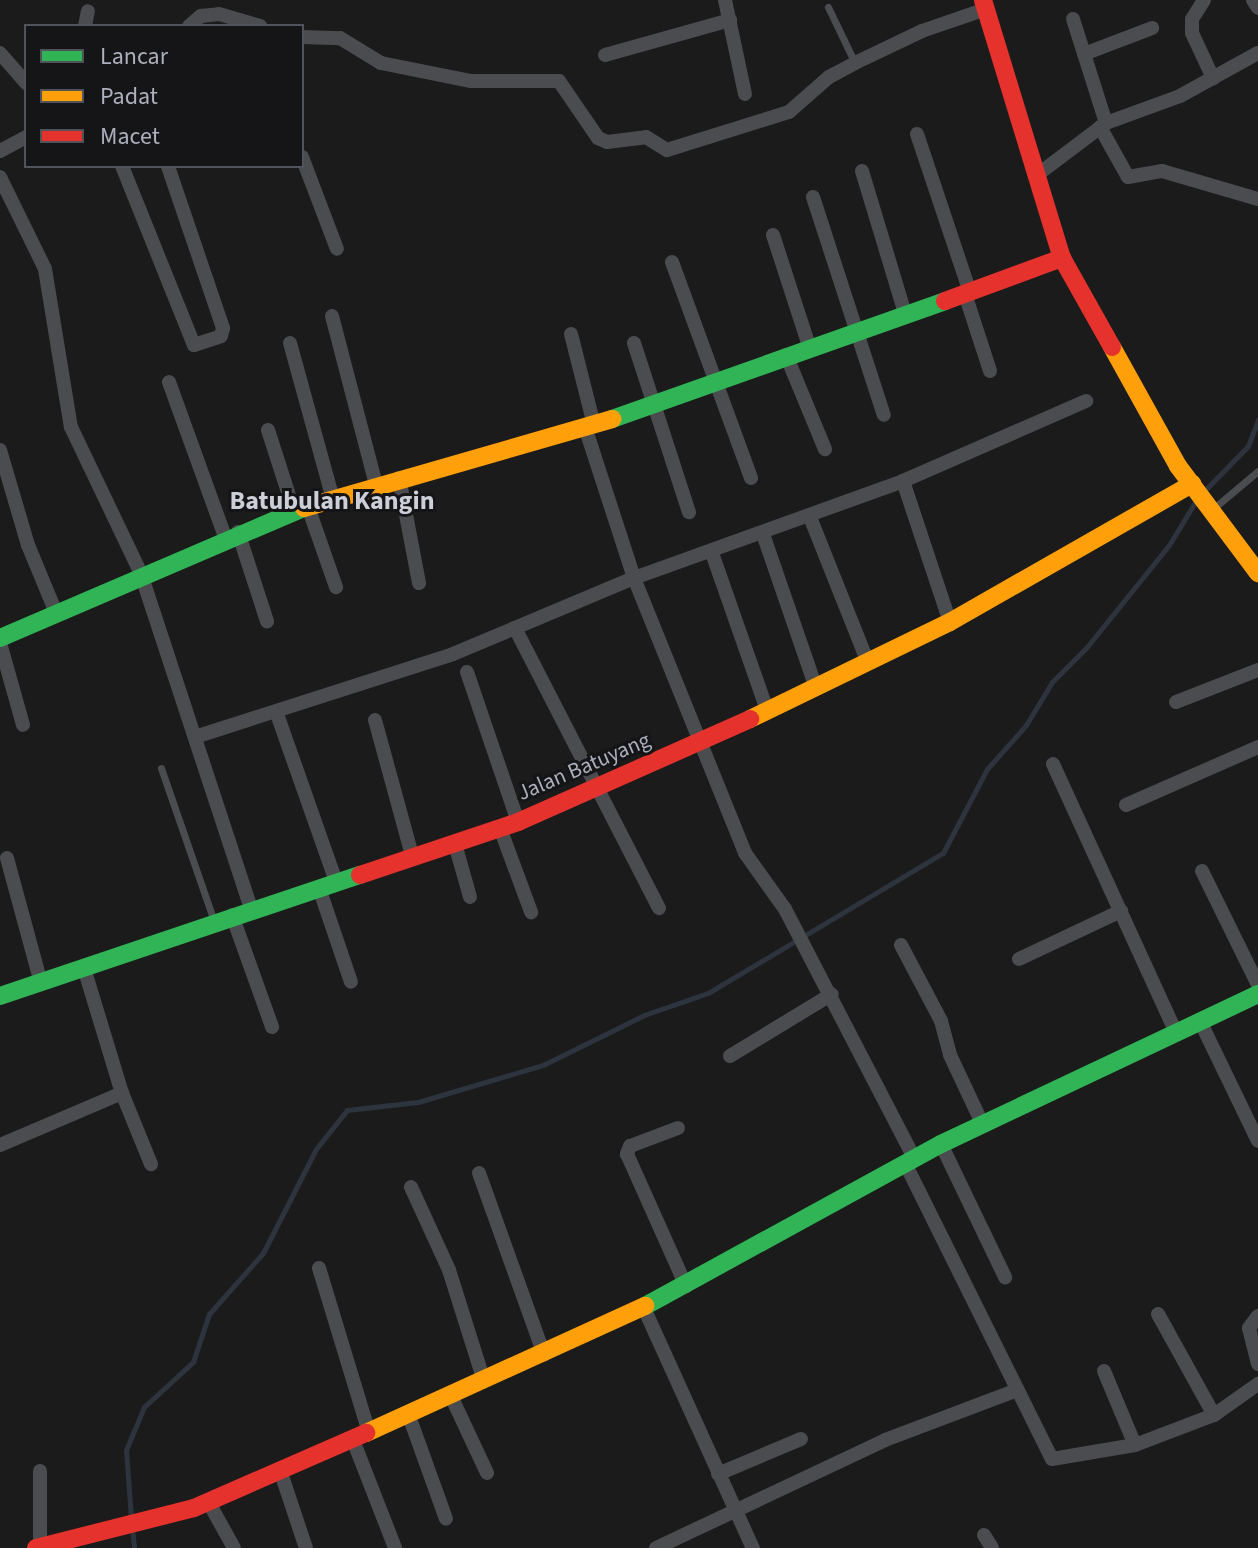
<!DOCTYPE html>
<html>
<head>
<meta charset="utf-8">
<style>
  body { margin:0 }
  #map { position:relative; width:1258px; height:1548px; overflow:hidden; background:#1b1b1c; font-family:"Source Sans 3",sans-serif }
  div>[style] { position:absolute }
  .stream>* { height:5px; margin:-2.5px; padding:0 2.5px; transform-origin:2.5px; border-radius:2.5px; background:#2d343e }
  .lane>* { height:7px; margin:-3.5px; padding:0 3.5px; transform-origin:3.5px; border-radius:3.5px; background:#4b4c4f }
  .street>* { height:14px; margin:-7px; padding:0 7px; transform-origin:7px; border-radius:7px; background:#4b4c4f }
  .fast>* { height:18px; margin:-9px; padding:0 9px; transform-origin:9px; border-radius:9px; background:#30b455 }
  .slow>* { height:18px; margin:-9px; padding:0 9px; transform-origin:9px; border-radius:9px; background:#ff9f0a }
  .jam>* { height:18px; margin:-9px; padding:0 9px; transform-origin:9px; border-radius:9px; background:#e5322d }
  span { translate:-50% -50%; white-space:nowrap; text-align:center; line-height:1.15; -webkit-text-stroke:6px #151518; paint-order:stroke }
  .street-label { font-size:22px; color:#acafbc }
  .quarter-label { font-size:26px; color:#cdcfd8; font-weight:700 }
  .legend { position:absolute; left:24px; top:24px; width:280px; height:144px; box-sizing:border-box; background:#151518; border:2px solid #51535a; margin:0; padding:10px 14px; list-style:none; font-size:24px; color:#acafbc }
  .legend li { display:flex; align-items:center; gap:16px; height:40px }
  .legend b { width:40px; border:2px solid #51535a }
</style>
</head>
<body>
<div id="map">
  <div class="stream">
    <div style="left:1204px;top:491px;width:63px;rotate:-45.6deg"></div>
    <div style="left:1248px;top:446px;width:28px;rotate:-69deg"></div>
    <div style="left:131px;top:1518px;width:68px;rotate:-94.2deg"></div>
    <div style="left:126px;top:1450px;width:47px;rotate:-67.3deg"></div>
    <div style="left:144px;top:1407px;width:67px;rotate:-42.6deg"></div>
    <div style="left:193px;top:1362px;width:51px;rotate:-71.6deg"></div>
    <div style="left:209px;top:1314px;width:81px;rotate:-48.5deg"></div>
    <div style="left:263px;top:1253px;width:117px;rotate:-63deg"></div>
    <div style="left:316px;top:1149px;width:50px;rotate:-51.5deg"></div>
    <div style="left:347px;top:1110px;width:71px;rotate:-6.4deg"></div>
    <div style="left:418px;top:1102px;width:130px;rotate:-16.5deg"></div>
    <div style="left:543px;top:1065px;width:113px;rotate:-26.3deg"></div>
    <div style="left:644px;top:1015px;width:68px;rotate:-19deg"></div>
    <div style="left:708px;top:993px;width:274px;rotate:-30.8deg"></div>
    <div style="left:943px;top:853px;width:95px;rotate:-62.4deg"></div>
    <div style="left:987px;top:769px;width:59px;rotate:-48.4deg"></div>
    <div style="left:1026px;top:725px;width:50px;rotate:-58.8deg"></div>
    <div style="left:1052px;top:682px;width:48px;rotate:-45deg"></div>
    <div style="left:1086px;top:648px;width:132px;rotate:-51.1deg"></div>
    <div style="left:1169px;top:545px;width:54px;rotate:-58.7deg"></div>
    <div style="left:132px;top:1528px;width:20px;rotate:84deg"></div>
  </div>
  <div class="lane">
    <div style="left:828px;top:7px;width:62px;rotate:64.3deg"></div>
    <div style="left:1214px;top:508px;width:57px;rotate:-40.1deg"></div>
    <div style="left:161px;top:768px;width:162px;rotate:70.9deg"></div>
  </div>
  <div class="street">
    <div style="left:725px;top:0;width:96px;rotate:78deg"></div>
    <div style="left:1204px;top:0;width:22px;rotate:122deg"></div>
    <div style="left:1192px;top:19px;width:14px;rotate:90deg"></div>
    <div style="left:1192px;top:33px;width:50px;rotate:65deg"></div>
    <div style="left:1253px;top:0;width:9px;rotate:58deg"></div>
    <div style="left:1073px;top:19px;width:109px;rotate:72.4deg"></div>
    <div style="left:85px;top:26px;width:15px;rotate:-79deg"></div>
    <div style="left:189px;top:26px;width:16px;rotate:-40deg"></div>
    <div style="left:201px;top:16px;width:18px;rotate:-6deg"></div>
    <div style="left:219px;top:14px;width:43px;rotate:16.3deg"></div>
    <div style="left:302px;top:37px;width:38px;rotate:2deg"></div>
    <div style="left:340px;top:38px;width:48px;rotate:31.4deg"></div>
    <div style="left:381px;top:63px;width:92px;rotate:11.3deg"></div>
    <div style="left:471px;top:81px;width:88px"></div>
    <div style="left:559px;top:81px;width:69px;rotate:55.6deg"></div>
    <div style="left:598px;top:138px;width:10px;rotate:24deg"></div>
    <div style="left:607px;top:142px;width:39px;rotate:-7deg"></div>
    <div style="left:646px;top:137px;width:25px;rotate:32deg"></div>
    <div style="left:667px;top:150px;width:128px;rotate:-17.3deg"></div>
    <div style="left:789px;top:112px;width:53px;rotate:-41.2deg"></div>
    <div style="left:829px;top:77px;width:30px;rotate:-28deg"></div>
    <div style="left:855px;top:63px;width:74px;rotate:-25.5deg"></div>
    <div style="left:922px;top:31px;width:68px;rotate:-19deg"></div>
    <div style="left:0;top:53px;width:40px;rotate:49deg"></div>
    <div style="left:1084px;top:54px;width:73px;rotate:-20.9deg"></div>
    <div style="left:605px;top:55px;width:130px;rotate:-15.6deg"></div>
    <div style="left:1100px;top:127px;width:57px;rotate:60.8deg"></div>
    <div style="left:1128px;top:177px;width:35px;rotate:-10deg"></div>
    <div style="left:1162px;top:171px;width:100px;rotate:16.3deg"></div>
    <div style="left:917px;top:134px;width:167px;rotate:71.5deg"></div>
    <div style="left:0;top:151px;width:30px;rotate:-28deg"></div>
    <div style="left:302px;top:157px;width:98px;rotate:69.2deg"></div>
    <div style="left:122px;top:166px;width:193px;rotate:68.1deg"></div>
    <div style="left:194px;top:345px;width:28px;rotate:-18deg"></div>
    <div style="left:221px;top:336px;width:8px;rotate:-76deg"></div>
    <div style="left:223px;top:328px;width:171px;rotate:-108.8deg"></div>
    <div style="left:862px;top:171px;width:148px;rotate:73.2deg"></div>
    <div style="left:1037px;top:175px;width:86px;rotate:-37deg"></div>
    <div style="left:1106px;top:123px;width:79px;rotate:-20deg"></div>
    <div style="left:1180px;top:96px;width:89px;rotate:-28.9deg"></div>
    <div style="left:0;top:177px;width:102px;rotate:63.9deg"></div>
    <div style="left:45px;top:269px;width:160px;rotate:80.7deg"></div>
    <div style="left:71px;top:427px;width:163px;rotate:64.5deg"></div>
    <div style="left:141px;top:574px;width:352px;rotate:71.8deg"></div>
    <div style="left:813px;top:197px;width:229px;rotate:72deg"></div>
    <div style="left:773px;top:235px;width:117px;rotate:72deg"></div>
    <div style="left:672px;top:262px;width:230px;rotate:69.9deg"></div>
    <div style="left:965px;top:294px;width:81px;rotate:72deg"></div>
    <div style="left:332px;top:316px;width:175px;rotate:75.4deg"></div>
    <div style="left:571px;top:334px;width:94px;rotate:75.8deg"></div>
    <div style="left:290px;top:343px;width:162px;rotate:74.6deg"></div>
    <div style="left:634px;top:343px;width:178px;rotate:72deg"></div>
    <div style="left:786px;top:355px;width:102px;rotate:67.5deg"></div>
    <div style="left:169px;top:382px;width:165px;rotate:70.1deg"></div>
    <div style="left:585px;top:427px;width:159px;rotate:72deg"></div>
    <div style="left:634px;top:578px;width:297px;rotate:68deg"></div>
    <div style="left:745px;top:853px;width:69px;rotate:54.5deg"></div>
    <div style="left:785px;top:909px;width:280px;rotate:62.6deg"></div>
    <div style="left:268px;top:430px;width:85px;rotate:72.2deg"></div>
    <div style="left:0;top:450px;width:99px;rotate:73.6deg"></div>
    <div style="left:28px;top:545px;width:76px;rotate:67.5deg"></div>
    <div style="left:399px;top:478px;width:107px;rotate:79.2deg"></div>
    <div style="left:903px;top:481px;width:149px;rotate:71.6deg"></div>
    <div style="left:308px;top:507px;width:85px;rotate:70.7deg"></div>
    <div style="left:810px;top:517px;width:157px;rotate:68.3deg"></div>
    <div style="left:238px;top:532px;width:94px;rotate:72deg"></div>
    <div style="left:763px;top:534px;width:163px;rotate:71deg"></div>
    <div style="left:712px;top:553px;width:166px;rotate:70.7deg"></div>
    <div style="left:515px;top:628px;width:315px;rotate:62.8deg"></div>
    <div style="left:0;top:643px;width:85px;rotate:74.3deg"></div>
    <div style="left:467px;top:672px;width:158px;rotate:71.2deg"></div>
    <div style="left:1176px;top:702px;width:88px;rotate:-21.3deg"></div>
    <div style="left:277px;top:714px;width:178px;rotate:70.6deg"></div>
    <div style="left:375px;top:720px;width:144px;rotate:74.7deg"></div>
    <div style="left:198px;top:736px;width:268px;rotate:-17.8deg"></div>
    <div style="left:453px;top:654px;width:196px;rotate:-22.8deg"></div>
    <div style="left:634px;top:578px;width:286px;rotate:-19.8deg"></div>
    <div style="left:903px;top:481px;width:200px;rotate:-23.6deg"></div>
    <div style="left:1053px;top:764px;width:296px;rotate:65.4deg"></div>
    <div style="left:1126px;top:805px;width:144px;rotate:-23.7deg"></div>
    <div style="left:500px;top:828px;width:90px;rotate:69.7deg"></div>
    <div style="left:455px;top:844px;width:55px;rotate:74.2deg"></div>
    <div style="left:7px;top:858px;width:130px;rotate:74.8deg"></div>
    <div style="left:1202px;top:871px;width:127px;rotate:63.8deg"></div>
    <div style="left:319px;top:888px;width:99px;rotate:71.2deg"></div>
    <div style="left:232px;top:915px;width:119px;rotate:70.3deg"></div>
    <div style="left:901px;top:945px;width:86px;rotate:62.2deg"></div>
    <div style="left:941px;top:1021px;width:35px;rotate:75deg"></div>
    <div style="left:950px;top:1055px;width:77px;rotate:64.8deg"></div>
    <div style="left:1019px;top:959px;width:113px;rotate:-25.2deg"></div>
    <div style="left:84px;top:968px;width:131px;rotate:73.1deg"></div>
    <div style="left:122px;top:1093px;width:77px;rotate:67.8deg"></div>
    <div style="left:1200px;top:1021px;width:133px;rotate:64.2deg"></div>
    <div style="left:730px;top:1056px;width:119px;rotate:-31.3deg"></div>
    <div style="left:678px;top:1128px;width:51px;rotate:159.4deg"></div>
    <div style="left:630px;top:1146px;width:9px;rotate:111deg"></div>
    <div style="left:627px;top:1154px;width:145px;rotate:65.9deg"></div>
    <div style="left:941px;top:1144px;width:148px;rotate:64.3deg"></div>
    <div style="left:0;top:1145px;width:133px;rotate:-23.1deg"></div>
    <div style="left:905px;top:1163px;width:330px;rotate:63.6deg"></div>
    <div style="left:1052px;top:1459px;width:84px;rotate:-9.6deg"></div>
    <div style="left:1135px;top:1445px;width:85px;rotate:-20.8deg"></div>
    <div style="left:1214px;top:1415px;width:54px;rotate:-35.2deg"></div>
    <div style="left:479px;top:1173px;width:193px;rotate:70.3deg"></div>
    <div style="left:411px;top:1187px;width:91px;rotate:65.4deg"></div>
    <div style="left:449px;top:1270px;width:116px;rotate:72.5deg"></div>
    <div style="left:319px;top:1268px;width:172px;rotate:73.1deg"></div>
    <div style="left:643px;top:1306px;width:266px;rotate:65.6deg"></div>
    <div style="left:1158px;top:1314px;width:115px;rotate:61deg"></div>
    <div style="left:1258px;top:1316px;width:15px;rotate:127deg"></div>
    <div style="left:1249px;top:1328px;width:37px;rotate:76deg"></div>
    <div style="left:1104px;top:1371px;width:80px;rotate:67.3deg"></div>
    <div style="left:451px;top:1396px;width:85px;rotate:64.9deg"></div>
    <div style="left:409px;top:1416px;width:109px;rotate:70.2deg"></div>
    <div style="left:353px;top:1440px;width:116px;rotate:68.7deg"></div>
    <div style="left:280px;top:1470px;width:82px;rotate:71.6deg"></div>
    <div style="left:718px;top:1474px;width:90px;rotate:-22.9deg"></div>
    <div style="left:209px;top:1503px;width:51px;rotate:60.9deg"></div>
    <div style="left:984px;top:1535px;width:15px;rotate:58deg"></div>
    <div style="left:40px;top:1547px;width:76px;rotate:-90deg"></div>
    <div style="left:656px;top:1548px;width:253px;rotate:-25.2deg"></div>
    <div style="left:885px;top:1440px;width:141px;rotate:-20.7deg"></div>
  </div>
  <div class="fast">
    <div style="left:612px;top:419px;width:353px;rotate:-19.5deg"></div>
    <div style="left:0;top:638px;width:331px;rotate:-23.2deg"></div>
    <div style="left:0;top:996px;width:380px;rotate:-18.6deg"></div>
    <div style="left:645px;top:1306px;width:337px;rotate:-28.7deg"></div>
    <div style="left:941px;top:1144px;width:351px;rotate:-25.3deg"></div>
  </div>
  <div class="slow">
    <div style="left:1112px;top:347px;width:136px;rotate:61deg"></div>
    <div style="left:1178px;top:466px;width:134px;rotate:53.2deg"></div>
    <div style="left:304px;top:508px;width:321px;rotate:-16.1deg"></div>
    <div style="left:750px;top:719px;width:222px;rotate:-25.9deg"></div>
    <div style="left:950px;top:622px;width:279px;rotate:-29.7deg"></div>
    <div style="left:366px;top:1433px;width:307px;rotate:-24.5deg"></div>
  </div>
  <div class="jam">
    <div style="left:983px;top:0;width:270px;rotate:73deg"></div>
    <div style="left:1062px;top:258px;width:102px;rotate:60.7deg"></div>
    <div style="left:945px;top:301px;width:125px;rotate:-20.2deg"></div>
    <div style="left:360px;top:875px;width:167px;rotate:-18.5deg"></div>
    <div style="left:518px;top:822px;width:254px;rotate:-23.9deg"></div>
    <div style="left:36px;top:1548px;width:163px;rotate:-14.2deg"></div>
    <div style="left:194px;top:1508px;width:188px;rotate:-23.6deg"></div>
  </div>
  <div class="street-label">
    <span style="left:584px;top:767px;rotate:-23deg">Jalan Batuyang</span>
  </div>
  <div class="quarter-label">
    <span style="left:332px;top:501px">Batubulan Kangin</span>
  </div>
  <ul class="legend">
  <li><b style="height:10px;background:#30b455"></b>Lancar</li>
  <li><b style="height:10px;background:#ff9f0a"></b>Padat</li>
  <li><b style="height:10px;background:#e5322d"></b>Macet</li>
  </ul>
</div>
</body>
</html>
